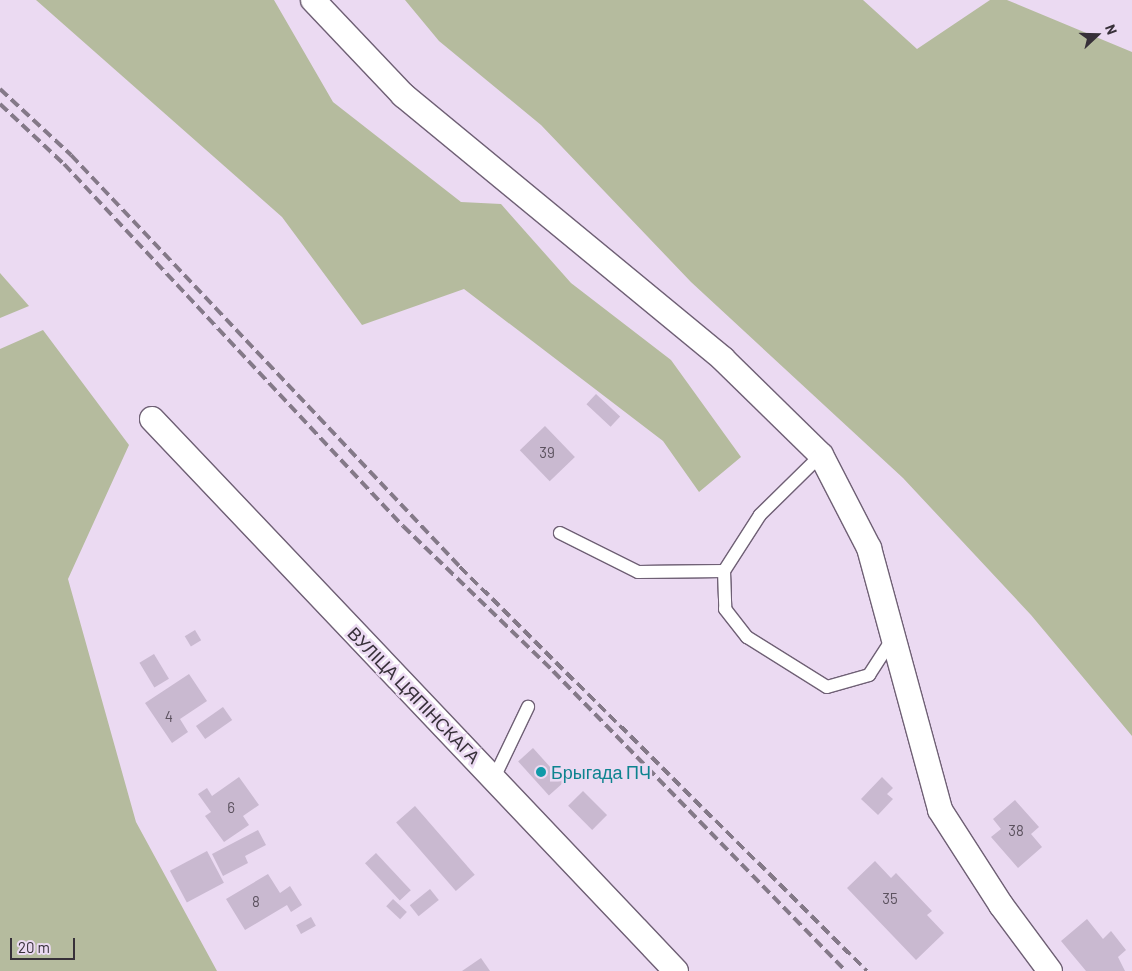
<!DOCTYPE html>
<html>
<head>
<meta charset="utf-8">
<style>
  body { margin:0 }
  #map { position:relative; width:1132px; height:971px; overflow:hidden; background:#ebdaf2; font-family:Barlow,sans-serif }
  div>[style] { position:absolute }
  .green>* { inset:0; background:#b5bb9e }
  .building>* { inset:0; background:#c9b9d0; transform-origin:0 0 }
  .roads { filter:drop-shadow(1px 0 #6f6075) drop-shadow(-1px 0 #6f6075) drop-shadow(0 1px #6f6075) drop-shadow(0 -1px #6f6075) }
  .service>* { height:12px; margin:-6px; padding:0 6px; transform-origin:6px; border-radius:6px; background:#fff }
  .minor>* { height:24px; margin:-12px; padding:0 12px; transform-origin:12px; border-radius:12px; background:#fff }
  .rail>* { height:4px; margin-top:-2px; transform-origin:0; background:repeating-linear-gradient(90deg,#847988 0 10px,transparent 0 15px) }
  .dots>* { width:14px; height:14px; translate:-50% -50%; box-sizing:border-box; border:2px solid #ebdaf2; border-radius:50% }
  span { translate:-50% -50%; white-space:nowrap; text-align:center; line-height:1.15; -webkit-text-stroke:5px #ebdaf2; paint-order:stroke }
  .number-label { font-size:15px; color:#5c525f }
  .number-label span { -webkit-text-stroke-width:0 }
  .street-label { font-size:18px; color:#373039 }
  .culture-label { font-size:18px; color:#0d838f }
  .left { translate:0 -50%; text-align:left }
  .north { position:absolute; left:1072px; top:10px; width:50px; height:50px; -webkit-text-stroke:4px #ebdaf2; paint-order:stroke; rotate:69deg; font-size:14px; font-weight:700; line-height:20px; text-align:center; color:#373039 }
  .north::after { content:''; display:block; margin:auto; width:18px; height:22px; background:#373039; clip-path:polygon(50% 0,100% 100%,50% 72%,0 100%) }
  .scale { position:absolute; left:10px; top:938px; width:65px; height:22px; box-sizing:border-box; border:2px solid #373039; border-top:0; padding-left:6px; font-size:15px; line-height:18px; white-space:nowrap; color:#373039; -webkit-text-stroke:4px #ebdaf2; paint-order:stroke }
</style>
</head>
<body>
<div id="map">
  <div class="green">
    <div style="clip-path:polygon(36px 0,274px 0,333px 102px,461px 202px,501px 204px,571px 283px,671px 360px,741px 457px,699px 492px,663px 441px,464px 289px,362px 325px,282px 217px)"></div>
    <div style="clip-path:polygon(405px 0,863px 0,917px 49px,990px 0,1007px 0,1132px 52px,1132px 736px,1031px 615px,903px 478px,691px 282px,541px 125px,439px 41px)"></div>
    <div style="clip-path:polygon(0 273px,29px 306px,0 318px)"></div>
    <div style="clip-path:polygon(43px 330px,129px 445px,68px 579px,136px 822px,217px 971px,0 971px,0 349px)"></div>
  </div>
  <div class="building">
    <div style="left:596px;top:394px;width:33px;height:14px;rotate:43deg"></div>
    <div style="left:545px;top:426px;width:43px;height:35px;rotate:46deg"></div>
    <div style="left:195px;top:630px;width:12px;height:12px;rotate:59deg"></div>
    <div style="left:154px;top:654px;width:29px;height:17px;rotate:59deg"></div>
    <div style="clip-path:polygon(189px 674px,207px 701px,180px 719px,188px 732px,172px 743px,145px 703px)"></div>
    <div style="left:223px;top:707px;width:16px;height:33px;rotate:55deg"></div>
    <div style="left:533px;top:748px;width:46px;height:20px;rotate:48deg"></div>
    <div style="clip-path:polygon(239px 777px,259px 805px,243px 816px,249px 825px,224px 842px,205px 816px,211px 812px,198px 794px,207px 788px,212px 796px)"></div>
    <div style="clip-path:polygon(882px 777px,893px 788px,887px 794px,893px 799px,878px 815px,861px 799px)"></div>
    <div style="left:583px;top:791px;width:34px;height:21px;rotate:45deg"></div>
    <div style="clip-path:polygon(1015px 800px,1039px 827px,1031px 834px,1042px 847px,1018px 868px,991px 837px,1001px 829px,993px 819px)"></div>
    <div style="left:415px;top:806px;width:91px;height:25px;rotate:49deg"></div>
    <div style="clip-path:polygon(258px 830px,266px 845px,245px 856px,248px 863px,223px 876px,212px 854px)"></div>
    <div style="left:207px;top:851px;width:36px;height:42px;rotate:62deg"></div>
    <div style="left:376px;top:853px;width:51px;height:15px;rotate:47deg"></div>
    <div style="clip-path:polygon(875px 861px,891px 878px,896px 873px,932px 911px,927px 915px,944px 933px,916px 960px,847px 888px)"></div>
    <div style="clip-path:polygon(268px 874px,280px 893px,290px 886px,302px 905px,291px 912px,287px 905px,245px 930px,226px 899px)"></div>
    <div style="left:430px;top:889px;width:14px;height:26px;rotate:51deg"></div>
    <div style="left:393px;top:899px;width:19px;height:10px;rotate:43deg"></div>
    <div style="left:311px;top:917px;width:10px;height:17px;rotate:61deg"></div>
    <div style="clip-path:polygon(1087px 919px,1103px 939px,1111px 931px,1126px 950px,1118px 957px,1125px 971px,1086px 971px,1061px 941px)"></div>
    <div style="clip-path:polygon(481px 958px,490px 971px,462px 971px)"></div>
  </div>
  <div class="roads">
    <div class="service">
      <div style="left:821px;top:455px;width:86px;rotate:135.5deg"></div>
      <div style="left:760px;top:515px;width:67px;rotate:122.7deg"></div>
      <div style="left:724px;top:571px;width:38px;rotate:88deg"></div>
      <div style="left:725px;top:609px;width:36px;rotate:52deg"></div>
      <div style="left:747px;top:637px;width:94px;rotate:32deg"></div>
      <div style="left:827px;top:687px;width:44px;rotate:-15.9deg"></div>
      <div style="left:869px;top:675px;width:44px;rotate:-57deg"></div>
      <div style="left:560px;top:533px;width:87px;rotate:26.6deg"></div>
      <div style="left:638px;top:572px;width:86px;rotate:-0.7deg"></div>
      <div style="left:494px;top:778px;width:79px;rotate:-64.4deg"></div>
    </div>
    <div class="minor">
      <div style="left:313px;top:0;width:131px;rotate:46.5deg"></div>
      <div style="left:403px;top:95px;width:415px;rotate:39.5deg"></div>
      <div style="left:723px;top:359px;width:137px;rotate:44.4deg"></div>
      <div style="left:821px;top:455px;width:105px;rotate:62.7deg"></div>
      <div style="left:869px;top:548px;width:271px;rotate:74.8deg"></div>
      <div style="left:940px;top:810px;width:113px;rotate:57.3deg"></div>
      <div style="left:1001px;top:905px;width:82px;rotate:53.4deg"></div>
      <div style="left:152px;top:419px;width:761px;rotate:46.49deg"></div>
    </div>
  </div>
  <div class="rail">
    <div style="left:0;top:89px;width:97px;rotate:42.9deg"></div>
    <div style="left:71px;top:155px;width:567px;rotate:46.64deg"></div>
    <div style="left:460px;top:567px;width:573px;rotate:44.79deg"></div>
    <div style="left:0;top:104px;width:88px;rotate:43.2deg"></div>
    <div style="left:64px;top:164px;width:496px;rotate:46.9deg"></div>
    <div style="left:403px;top:526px;width:209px;rotate:44deg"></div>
    <div style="left:553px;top:671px;width:419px;rotate:45.7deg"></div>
  </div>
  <div class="dots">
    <div style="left:541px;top:772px;background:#0f9aa8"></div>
  </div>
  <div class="number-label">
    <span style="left:547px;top:453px">39</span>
    <span style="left:169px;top:717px">4</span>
    <span style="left:231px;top:808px">6</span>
    <span style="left:1016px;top:831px">38</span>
    <span style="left:890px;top:899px">35</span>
    <span style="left:256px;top:902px">8</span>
  </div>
  <div class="street-label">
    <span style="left:414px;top:695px;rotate:46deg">ВУЛІЦА ЦЯПІНСКАГА</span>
  </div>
  <div class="culture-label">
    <span class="left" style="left:551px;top:772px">Брыгада ПЧ</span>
  </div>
  <div class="north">N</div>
  <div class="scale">20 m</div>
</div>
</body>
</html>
